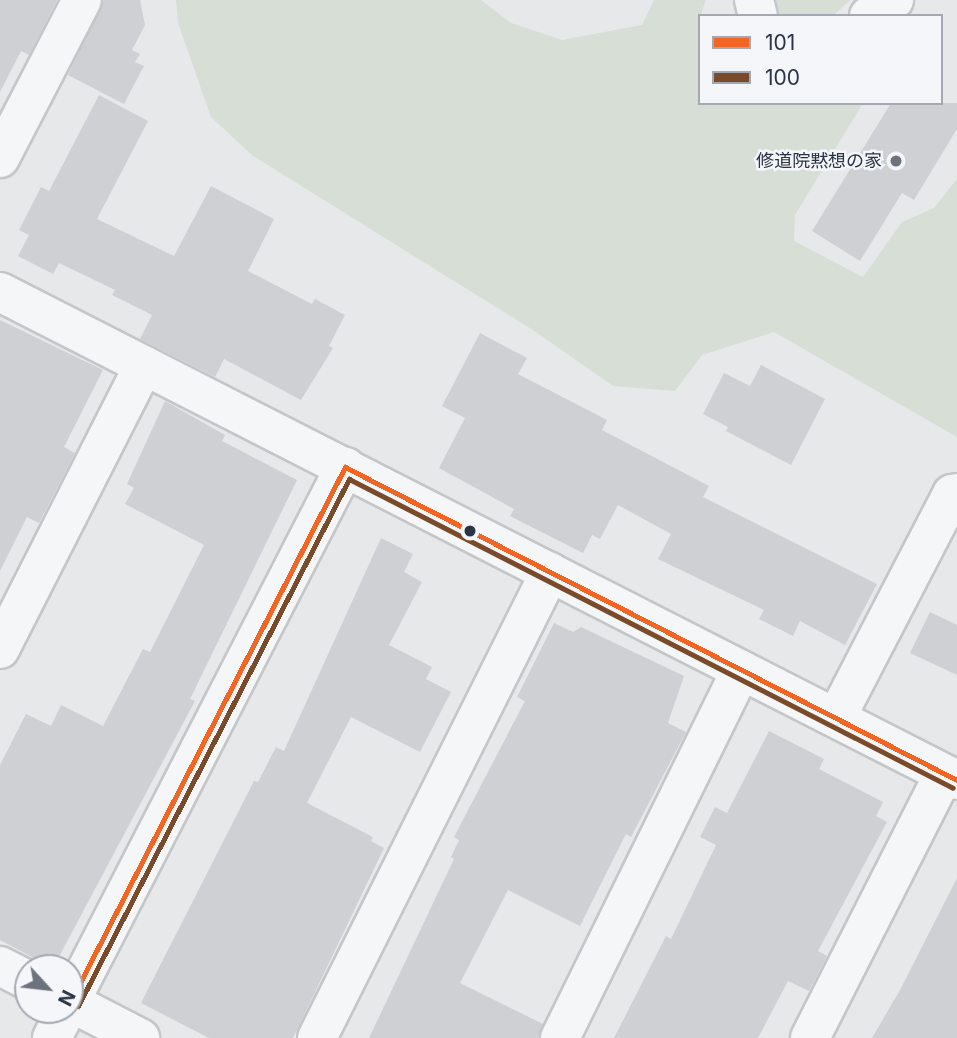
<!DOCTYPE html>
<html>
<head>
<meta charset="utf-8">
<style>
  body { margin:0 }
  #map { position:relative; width:957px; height:1038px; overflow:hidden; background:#e6e8ea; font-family:Inter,"Noto Sans JP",sans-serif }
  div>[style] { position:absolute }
  .green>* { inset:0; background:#d6ded6 }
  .building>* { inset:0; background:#ced0d3 }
  .roads { filter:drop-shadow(2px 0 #c4c6c8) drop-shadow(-2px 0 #c4c6c8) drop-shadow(0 2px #c4c6c8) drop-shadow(0 -2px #c4c6c8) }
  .minor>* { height:38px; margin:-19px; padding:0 19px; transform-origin:19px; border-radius:19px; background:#f5f6f7 }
  .bus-1>* { height:5px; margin:-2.5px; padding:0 2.5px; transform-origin:2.5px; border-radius:2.5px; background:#f26522 }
  .bus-2>* { height:5px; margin:-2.5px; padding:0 2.5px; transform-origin:2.5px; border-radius:2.5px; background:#7a4b2a }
  .dots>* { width:19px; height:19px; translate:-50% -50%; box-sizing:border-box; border:4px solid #f4f6f9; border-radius:50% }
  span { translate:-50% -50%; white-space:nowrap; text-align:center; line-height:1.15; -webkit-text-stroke:5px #f4f6f9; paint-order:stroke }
  .poi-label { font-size:18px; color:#2b3445 }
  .right { translate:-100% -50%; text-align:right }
  .legend { position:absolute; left:698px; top:14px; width:245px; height:91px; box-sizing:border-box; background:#f4f6f9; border:2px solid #a4a8b1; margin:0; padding:9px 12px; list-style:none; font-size:21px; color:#2b3445 }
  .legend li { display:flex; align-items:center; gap:14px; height:35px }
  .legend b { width:35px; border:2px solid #a4a8b1 }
  .north { position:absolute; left:14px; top:954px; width:70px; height:70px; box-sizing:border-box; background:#f4f6f9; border:2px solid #a4a8b1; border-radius:50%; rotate:117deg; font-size:19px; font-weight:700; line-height:28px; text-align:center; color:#2b3445 }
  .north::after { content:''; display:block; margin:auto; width:24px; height:32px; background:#6c737f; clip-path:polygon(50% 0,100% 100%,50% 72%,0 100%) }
</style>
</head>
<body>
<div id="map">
  <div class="green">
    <div style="clip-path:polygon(176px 0,481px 0,511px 23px,562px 40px,642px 25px,654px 0,706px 0,700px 16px,700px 103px,863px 103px,795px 215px,794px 241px,863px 277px,902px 222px,934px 208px,957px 179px,957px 437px,774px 332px,702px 355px,675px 391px,613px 386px,533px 330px,253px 156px,211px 117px,178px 23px)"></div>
    <div style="clip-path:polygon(767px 0,850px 0,833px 16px,774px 16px)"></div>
  </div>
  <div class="building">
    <div style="clip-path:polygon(0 0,57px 0,29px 55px,21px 51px,0 92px)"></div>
    <div style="clip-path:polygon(104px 0,140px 0,145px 25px,132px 50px,140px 54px,135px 62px,144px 66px,124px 104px,68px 75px)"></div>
    <div style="clip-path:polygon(99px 95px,148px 121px,97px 219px,174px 256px,211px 186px,274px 219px,248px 271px,312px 304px,315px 299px,345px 315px,329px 346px,333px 348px,301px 400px,224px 359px,215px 377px,140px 339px,152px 315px,112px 295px,115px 290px,59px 263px,53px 274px,18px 256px,29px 235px,19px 230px,41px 187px,49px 191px)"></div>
    <div style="clip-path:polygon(891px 103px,957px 103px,957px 129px,914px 200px,902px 193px,860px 261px,812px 231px)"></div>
    <div style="clip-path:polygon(0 320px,103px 370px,64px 447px,75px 453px,39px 523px,27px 517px,0 571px)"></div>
    <div style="clip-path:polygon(480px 333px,527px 358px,518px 374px,607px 420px,602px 430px,709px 486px,703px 497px,877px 584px,845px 645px,800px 621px,793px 636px,759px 619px,764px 610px,658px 559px,671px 534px,618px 505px,600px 539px,592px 535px,583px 553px,510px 516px,514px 509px,439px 468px,465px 418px,442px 406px)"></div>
    <div style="clip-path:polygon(761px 365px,825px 399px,791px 465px,726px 431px,728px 427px,703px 414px,724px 373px,750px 386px)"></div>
    <div style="clip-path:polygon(165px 401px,225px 435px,222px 441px,297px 480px,190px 699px,195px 701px,53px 968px,0 940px,0 765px,26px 714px,51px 726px,61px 705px,103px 726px,143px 649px,150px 652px,204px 545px,125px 504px,134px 488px,127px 484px)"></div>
    <div style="clip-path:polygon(381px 538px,413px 554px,404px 572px,422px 582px,389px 645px,432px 667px,426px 679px,451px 692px,420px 752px,351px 717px,307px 803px,373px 837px,371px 841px,384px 848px,293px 1038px,209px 1038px,141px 1003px,254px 781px,258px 782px,276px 747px,284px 751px)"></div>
    <div style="clip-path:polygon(930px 612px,957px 625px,957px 675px,910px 653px)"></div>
    <div style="clip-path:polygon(554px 623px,573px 632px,581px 627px,684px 676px,668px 723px,686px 732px,631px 837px,626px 834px,580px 926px,508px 890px,460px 983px,543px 1024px,538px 1038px,369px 1038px,454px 859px,451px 857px,459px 840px,454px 837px,525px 701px,517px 697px)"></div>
    <div style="clip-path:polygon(769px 731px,824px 759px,819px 769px,883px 802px,876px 816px,887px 822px,818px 951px,827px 956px,809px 991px,788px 981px,758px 1038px,614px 1038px,666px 936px,671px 939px,716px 845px,700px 837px,715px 807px,727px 813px)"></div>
    <div style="clip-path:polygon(957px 878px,957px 1038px,872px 1038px,900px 990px)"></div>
  </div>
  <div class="roads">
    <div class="minor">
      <div style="left:754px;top:0;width:16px;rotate:76deg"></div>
      <div style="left:869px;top:16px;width:30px;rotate:-33deg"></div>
      <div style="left:0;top:158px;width:178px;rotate:-62.6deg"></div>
      <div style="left:0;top:292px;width:1074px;rotate:27.02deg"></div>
      <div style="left:0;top:649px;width:318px;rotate:-63.1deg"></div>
      <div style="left:836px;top:718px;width:252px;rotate:-62.6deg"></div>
      <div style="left:952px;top:494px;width:5px;rotate:-11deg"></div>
      <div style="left:0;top:966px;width:31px;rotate:27deg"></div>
      <div style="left:70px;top:1002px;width:602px;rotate:-62.8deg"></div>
      <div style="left:70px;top:1002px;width:79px;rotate:27.2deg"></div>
      <div style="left:52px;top:1038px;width:31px;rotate:-63deg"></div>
      <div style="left:317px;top:1038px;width:521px;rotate:-63.43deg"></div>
      <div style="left:560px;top:1038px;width:410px;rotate:-63.8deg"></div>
      <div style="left:810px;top:1038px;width:296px;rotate:-63.1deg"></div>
    </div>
  </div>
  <div class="bus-1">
    <div style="left:70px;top:1002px;width:602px;rotate:-62.8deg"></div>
    <div style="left:345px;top:467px;width:687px;rotate:27.09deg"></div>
  </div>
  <div class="bus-2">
    <div style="left:78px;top:1006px;width:593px;rotate:-62.79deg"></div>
    <div style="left:349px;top:479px;width:678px;rotate:27.09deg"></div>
  </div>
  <div class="dots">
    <div style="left:896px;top:161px;background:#6c737f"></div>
    <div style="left:470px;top:531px;background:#2b3445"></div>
  </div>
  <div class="poi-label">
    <span class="right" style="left:882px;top:161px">修道院黙想の家</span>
  </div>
  <ul class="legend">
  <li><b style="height:9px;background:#f26522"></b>101</li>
  <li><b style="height:9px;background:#7a4b2a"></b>100</li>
  </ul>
  <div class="north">N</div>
</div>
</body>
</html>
